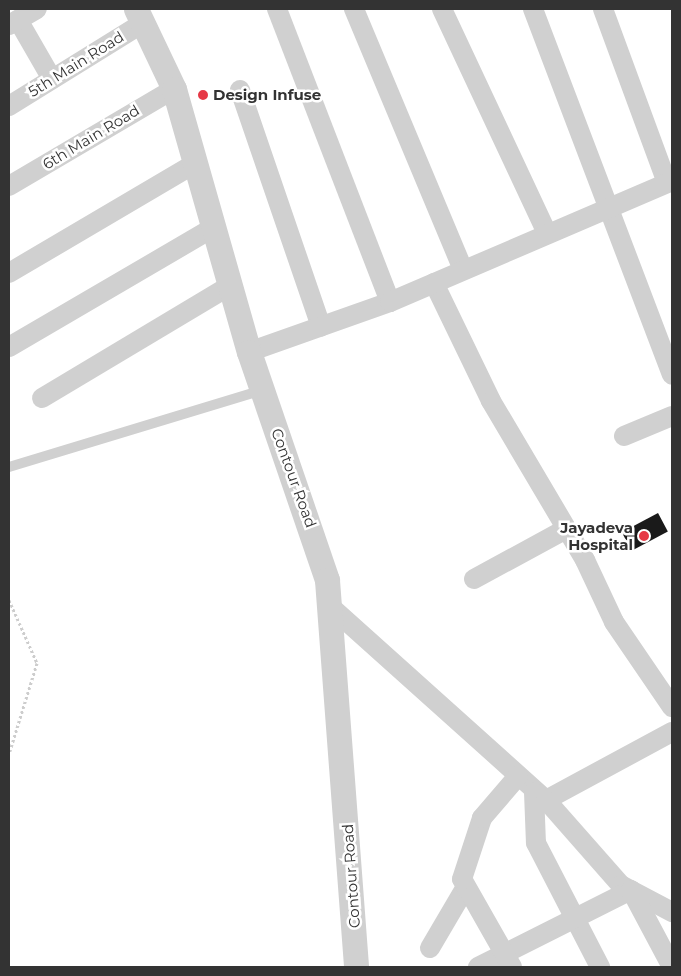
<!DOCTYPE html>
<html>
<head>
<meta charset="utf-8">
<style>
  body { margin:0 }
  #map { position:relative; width:681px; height:976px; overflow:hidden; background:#fff; font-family:Montserrat,sans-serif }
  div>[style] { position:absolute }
  .building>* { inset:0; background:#1a1a1a; transform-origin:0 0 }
  .path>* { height:3px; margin-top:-1.5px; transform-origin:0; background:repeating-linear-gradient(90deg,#cdcdcd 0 2.5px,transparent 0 5px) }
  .service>* { height:10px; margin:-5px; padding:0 5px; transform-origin:5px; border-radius:5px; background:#d0d0d0 }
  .minor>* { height:20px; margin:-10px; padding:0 10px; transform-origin:10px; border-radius:10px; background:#d0d0d0 }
  .tertiary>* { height:25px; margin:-12.5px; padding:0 12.5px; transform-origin:12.5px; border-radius:12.5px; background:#d0d0d0 }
  .dots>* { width:14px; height:14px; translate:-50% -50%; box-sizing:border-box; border:2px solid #fff; border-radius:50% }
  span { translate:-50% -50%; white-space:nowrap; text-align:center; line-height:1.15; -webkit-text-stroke:5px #fff; paint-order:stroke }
  .street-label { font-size:15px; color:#333 }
  .poi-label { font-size:15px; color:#333; font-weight:700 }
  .left { translate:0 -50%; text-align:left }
  .right { translate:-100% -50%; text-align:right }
  .frame { position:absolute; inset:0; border:10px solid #333; pointer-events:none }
</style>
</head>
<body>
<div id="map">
  <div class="building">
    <div style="left:658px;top:513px;width:21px;height:41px;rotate:62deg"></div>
  </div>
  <div class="path">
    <div style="left:9px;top:600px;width:69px;rotate:66deg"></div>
    <div style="left:37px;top:663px;width:95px;rotate:107.1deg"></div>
  </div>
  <div class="service">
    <div style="left:9px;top:467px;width:264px;rotate:-16.9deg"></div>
  </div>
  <div class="minor">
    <div style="left:277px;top:9px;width:314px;rotate:68.9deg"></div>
    <div style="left:354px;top:9px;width:283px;rotate:67.3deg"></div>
    <div style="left:442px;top:9px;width:247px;rotate:64.9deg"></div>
    <div style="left:533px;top:9px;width:391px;rotate:69.2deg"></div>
    <div style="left:603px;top:9px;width:185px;rotate:69.8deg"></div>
    <div style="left:18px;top:20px;width:68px;rotate:60deg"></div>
    <div style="left:9px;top:25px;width:32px;rotate:-30deg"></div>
    <div style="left:240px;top:90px;width:250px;rotate:71.1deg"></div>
    <div style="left:9px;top:106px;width:158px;rotate:-31.8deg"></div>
    <div style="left:9px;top:186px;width:191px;rotate:-30.5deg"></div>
    <div style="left:9px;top:273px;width:215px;rotate:-30.5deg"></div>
    <div style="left:434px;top:283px;width:131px;rotate:64.2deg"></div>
    <div style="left:491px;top:401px;width:185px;rotate:59.4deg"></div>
    <div style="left:585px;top:560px;width:68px;rotate:64.9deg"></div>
    <div style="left:614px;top:622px;width:103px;rotate:55.7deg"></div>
    <div style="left:9px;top:347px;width:234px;rotate:-30.3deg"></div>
    <div style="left:249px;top:352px;width:150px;rotate:-19.5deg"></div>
    <div style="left:390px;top:302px;width:307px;rotate:-23.2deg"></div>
    <div style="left:42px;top:398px;width:218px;rotate:-30.9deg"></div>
    <div style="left:624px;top:436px;width:52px;rotate:-22.6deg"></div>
    <div style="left:474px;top:579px;width:105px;rotate:-28.5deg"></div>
    <div style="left:332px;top:608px;width:288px;rotate:41.9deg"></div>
    <div style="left:546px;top:800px;width:143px;rotate:-28.4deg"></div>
    <div style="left:534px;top:792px;width:51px;rotate:87.8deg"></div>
    <div style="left:536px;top:843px;width:140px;rotate:62.7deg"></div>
    <div style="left:546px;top:800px;width:113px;rotate:48.6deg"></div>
    <div style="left:621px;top:885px;width:58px;rotate:27.9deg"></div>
    <div style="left:430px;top:948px;width:67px;rotate:-59.6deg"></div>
    <div style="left:478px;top:967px;width:171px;rotate:-26.7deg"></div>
    <div style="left:631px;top:890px;width:87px;rotate:62deg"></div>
    <div style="left:512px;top:967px;width:101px;rotate:-119.6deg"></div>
    <div style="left:462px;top:879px;width:64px;rotate:-71.8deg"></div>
    <div style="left:482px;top:818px;width:55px;rotate:-49.4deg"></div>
  </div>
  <div class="tertiary">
    <div style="left:136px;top:9px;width:89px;rotate:64.6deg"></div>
    <div style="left:174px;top:89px;width:273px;rotate:74.1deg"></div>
    <div style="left:249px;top:352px;width:241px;rotate:71.1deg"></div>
    <div style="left:327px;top:580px;width:388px;rotate:85.7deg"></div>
  </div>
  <div class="dots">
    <div style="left:203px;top:95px;background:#e63946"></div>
    <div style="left:644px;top:536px;background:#e63946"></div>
  </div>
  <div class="street-label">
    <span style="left:76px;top:64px;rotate:-32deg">5th Main Road</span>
    <span style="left:91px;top:137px;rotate:-31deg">6th Main Road</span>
    <span style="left:294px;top:478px;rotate:70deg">Contour Road</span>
    <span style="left:351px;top:876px;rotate:-94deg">Contour Road</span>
  </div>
  <div class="poi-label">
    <span class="left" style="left:213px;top:95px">Design Infuse</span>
    <span class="right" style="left:633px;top:536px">Jayadeva<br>Hospital</span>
  </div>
  <div class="frame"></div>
</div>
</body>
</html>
